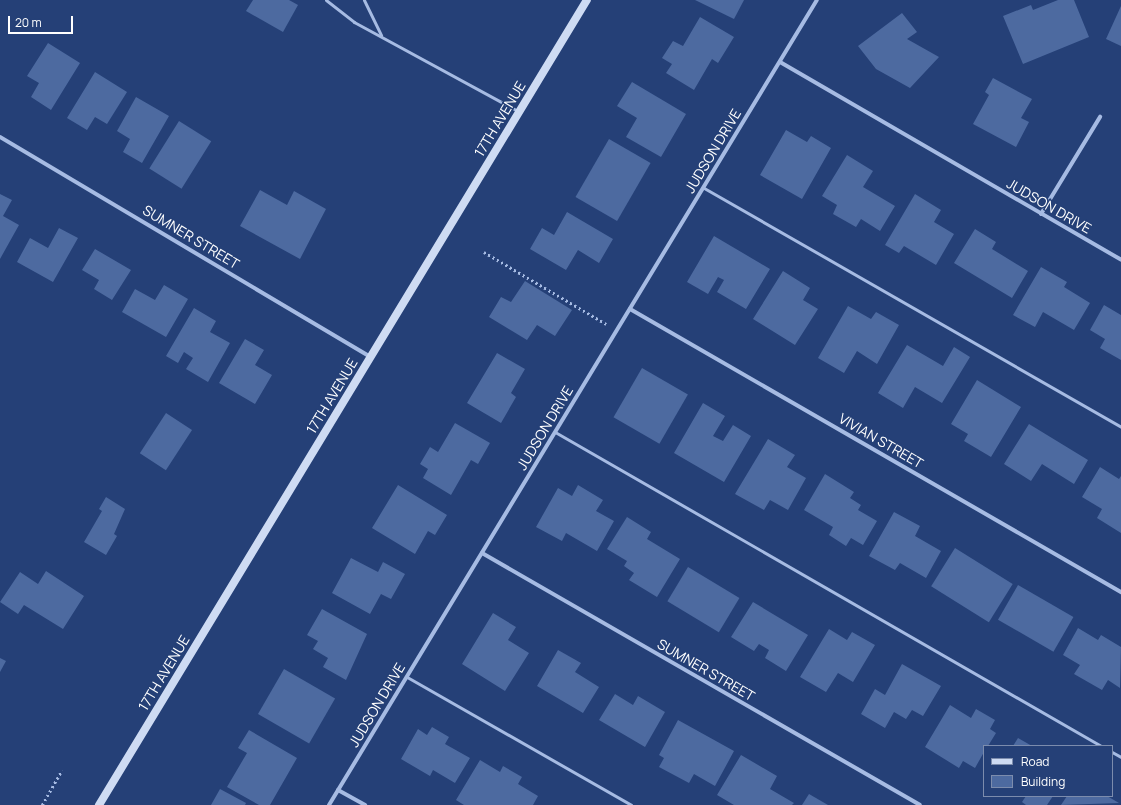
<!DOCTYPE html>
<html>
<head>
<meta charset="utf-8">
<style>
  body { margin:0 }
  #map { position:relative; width:1121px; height:805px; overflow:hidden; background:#254077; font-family:Manrope,sans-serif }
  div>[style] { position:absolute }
  .building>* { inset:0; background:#4d6aa0; transform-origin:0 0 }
  .path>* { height:2.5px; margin-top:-1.25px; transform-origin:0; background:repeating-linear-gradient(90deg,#a6bbe3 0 2px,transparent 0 5px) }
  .lane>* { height:3px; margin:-1.5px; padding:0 1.5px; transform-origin:1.5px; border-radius:1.5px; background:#a6bbe3 }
  .street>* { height:4px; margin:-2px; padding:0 2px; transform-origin:2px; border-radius:2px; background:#a6bbe3 }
  .secondary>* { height:8px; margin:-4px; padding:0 4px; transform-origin:4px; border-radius:4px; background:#cedbf3 }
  span { translate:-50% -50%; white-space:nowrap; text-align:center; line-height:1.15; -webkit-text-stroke:3px #254077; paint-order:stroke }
  .street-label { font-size:14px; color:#fff }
  .legend { position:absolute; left:983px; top:745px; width:130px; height:52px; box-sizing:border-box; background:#254077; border:1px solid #7c8cad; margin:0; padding:5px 7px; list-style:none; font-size:12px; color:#fff }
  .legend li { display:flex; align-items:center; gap:8px; height:20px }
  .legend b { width:20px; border:1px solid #7c8cad }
  .scale { position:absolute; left:8px; top:16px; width:65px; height:18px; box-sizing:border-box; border:2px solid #fff; border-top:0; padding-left:5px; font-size:12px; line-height:14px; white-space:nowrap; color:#fff; -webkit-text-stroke:3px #254077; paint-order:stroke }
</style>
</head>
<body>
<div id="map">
  <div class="building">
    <div style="clip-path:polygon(253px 0,289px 0,298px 5px,283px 32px,246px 11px)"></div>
    <div style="clip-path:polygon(695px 0,744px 0,734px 19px)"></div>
    <div style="clip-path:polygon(1058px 0,1074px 0,1089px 37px,1023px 64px,1003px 16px,1031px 5px,1033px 10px)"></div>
    <div style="clip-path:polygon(1121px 6px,1121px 46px,1106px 39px)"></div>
    <div style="clip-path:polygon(902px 13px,917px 32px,907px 39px,939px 57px,910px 88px,876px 69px,858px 46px)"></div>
    <div style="clip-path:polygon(700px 17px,734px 37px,718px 63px,712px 59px,694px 90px,666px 73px,672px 64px,662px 58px,673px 41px,683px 46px)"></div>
    <div style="clip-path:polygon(48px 43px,80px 63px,51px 110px,31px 97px,39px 83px,27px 76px)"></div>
    <div style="clip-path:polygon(95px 72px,127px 92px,107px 124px,95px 117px,87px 130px,67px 118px)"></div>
    <div style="clip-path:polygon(993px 78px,1032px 99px,1021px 118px,1029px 122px,1016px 147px,973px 124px,989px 95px,985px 92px)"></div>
    <div style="clip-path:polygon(632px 82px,686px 114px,661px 157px,626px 137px,637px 118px,617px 106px)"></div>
    <div style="clip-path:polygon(136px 97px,169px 116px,142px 163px,123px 152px,130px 139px,117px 131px)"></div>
    <div style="left:179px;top:121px;width:38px;height:56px;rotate:32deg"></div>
    <div style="clip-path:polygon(786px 130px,807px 142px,811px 136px,831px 148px,802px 199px,760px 175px)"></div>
    <div style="left:609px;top:139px;width:48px;height:67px;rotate:30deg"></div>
    <div style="clip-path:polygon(847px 155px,873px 171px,863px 187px,895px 206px,880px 231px,861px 219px,856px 227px,833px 214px,837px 205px,822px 196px)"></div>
    <div style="clip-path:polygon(260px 190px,287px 205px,294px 191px,326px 209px,300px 259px,240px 226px)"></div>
    <div style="clip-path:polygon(0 194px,12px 200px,3px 216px,19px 225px,0 259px)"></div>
    <div style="clip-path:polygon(915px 194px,941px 210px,934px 222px,954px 234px,936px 265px,904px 246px,899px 253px,885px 245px)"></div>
    <div style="clip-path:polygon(567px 212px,613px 239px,599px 263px,578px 250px,566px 270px,530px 249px,542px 228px,554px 235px)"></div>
    <div style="clip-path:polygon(59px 228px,78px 238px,53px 282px,17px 262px,30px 238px,48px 248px)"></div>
    <div style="clip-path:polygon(975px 229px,996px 242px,992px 249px,1028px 271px,1012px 298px,954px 263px)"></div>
    <div style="clip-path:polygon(714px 236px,770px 269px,746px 309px,717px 292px,724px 280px,718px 277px,708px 294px,687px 282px)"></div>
    <div style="clip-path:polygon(95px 249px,131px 270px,112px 300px,94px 289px,99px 280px,82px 270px)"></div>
    <div style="clip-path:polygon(1041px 267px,1067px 282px,1064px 287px,1090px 303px,1074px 330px,1043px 312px,1035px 327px,1013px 315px)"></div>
    <div style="clip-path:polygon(783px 271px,810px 288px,803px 300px,818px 309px,795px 345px,753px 319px)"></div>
    <div style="clip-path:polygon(525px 281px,572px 310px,555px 336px,537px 325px,527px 340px,489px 317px,501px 297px,511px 302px)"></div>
    <div style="clip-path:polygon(164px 285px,188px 299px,166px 337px,122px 312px,135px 289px,155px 300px)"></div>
    <div style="clip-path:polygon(1104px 305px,1121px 315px,1121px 360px,1100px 348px,1105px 339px,1090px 330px)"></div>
    <div style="clip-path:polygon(848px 306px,871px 319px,876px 312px,899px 325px,877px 364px,857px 351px,844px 373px,818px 358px)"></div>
    <div style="clip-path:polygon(194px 308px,216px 321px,210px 332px,230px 343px,208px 382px,186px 369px,193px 358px,184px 352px,178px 363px,166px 356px)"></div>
    <div style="clip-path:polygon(245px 339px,264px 350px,255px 365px,272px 375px,255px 404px,219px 383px)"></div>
    <div style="clip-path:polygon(907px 345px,943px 366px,954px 347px,970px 357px,942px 403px,915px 387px,903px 408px,878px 393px)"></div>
    <div style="clip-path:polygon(497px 353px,525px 369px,511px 393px,516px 397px,501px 423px,467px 403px)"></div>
    <div style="left:642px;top:368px;width:53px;height:57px;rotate:30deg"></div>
    <div style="clip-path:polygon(977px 380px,1021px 407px,991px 457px,964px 441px,968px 434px,951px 424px)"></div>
    <div style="clip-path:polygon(703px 403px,725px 416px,713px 436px,723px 441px,733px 425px,751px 436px,724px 482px,674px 453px)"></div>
    <div style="left:166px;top:413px;width:31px;height:48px;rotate:33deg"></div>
    <div style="clip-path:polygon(455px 423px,490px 443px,478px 464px,471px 460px,451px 495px,423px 478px,428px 469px,420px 464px,430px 447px,438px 452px)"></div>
    <div style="clip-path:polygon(1029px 424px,1088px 460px,1074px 484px,1042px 464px,1031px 481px,1004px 464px)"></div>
    <div style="clip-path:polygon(768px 439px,795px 455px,787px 467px,806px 478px,788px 510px,770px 500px,764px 510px,735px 494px)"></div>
    <div style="clip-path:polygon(1100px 467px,1119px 479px,1121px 476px,1121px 533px,1097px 518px,1102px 509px,1082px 497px)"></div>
    <div style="clip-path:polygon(825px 474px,854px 492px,850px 498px,861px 505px,858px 510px,877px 521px,863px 545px,851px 538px,846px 546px,829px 535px,833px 527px,804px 510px)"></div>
    <div style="clip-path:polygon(398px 485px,447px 515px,435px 535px,428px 531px,415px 554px,372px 528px)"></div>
    <div style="clip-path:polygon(578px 485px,603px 500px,596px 511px,614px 521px,597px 551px,566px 533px,562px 541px,536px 527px,558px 488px,572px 496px)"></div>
    <div style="clip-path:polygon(106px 497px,125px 509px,114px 534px,117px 536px,106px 555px,84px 542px,102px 511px,99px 509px)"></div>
    <div style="clip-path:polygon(894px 512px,920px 526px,915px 536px,941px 551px,926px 578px,900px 563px,895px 570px,869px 556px)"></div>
    <div style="clip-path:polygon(627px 517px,651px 532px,647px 539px,680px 559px,657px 597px,629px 580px,634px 573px,624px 566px,627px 561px,607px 549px)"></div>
    <div style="left:955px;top:548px;width:68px;height:45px;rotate:32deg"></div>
    <div style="clip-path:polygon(351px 558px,378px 572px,383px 562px,405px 574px,391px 599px,381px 594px,370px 614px,332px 593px)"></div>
    <div style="left:688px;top:567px;width:60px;height:40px;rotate:31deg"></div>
    <div style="clip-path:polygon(46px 571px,84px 596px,63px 629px,24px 605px,18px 614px,0 602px,20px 572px,38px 584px)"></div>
    <div style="left:1018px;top:585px;width:64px;height:40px;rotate:30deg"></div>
    <div style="clip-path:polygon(753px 602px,808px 635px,786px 671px,765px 658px,769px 650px,759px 644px,754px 651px,731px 637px)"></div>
    <div style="clip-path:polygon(322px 609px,367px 634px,346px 680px,323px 667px,328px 658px,313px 649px,318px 641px,307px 635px)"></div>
    <div style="clip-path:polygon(493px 613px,516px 627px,508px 640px,529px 653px,505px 691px,462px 664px)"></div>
    <div style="clip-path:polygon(1078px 628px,1098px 640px,1101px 635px,1121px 647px,1120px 688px,1108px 680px,1102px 690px,1074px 674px,1080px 665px,1063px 655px)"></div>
    <div style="clip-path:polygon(829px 629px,847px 640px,852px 632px,875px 645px,853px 682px,838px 673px,826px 692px,800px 677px)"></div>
    <div style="clip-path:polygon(558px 650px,581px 663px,575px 672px,599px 687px,583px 713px,537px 686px)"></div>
    <div style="clip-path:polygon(0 658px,6px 661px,0 672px)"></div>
    <div style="clip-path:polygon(902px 664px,941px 686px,923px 716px,912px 710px,906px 719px,894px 712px,885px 728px,861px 714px,875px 689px,885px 695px)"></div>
    <div style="left:284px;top:669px;width:59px;height:52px;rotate:30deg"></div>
    <div style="clip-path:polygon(615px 694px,633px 705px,638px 696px,665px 712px,645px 747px,599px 720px)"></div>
    <div style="clip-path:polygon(950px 705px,971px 718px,976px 709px,995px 720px,990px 729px,996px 733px,988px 746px,984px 746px,984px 752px,975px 768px,963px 761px,959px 768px,925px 747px)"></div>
    <div style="clip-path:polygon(678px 720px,734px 751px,715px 786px,694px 774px,689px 783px,659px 767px,664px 758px,659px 755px)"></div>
    <div style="clip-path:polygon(432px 727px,449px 737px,445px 744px,470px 758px,455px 783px,433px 770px,430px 776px,401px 759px,418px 729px,427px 735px)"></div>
    <div style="clip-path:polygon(249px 730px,297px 758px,270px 805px,259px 805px,227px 787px,247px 753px,238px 748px)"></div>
    <div style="clip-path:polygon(1018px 738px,1032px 746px,1013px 746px)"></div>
    <div style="clip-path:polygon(741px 755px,777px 776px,770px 789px,794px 803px,792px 805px,734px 805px,717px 795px)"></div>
    <div style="clip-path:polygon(480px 760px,500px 772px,503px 766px,522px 777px,518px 784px,538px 796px,533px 805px,464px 805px,456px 800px)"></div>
    <div style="clip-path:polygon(220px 789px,246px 803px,245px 805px,211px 805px)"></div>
    <div style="clip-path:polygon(809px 794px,828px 805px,802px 805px)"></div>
    <div style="clip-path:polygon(1026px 796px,1053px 796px,1047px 805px,1026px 805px,1022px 802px)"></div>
    <div style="clip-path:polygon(1067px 796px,1107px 796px,1119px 803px,1061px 805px)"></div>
  </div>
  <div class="path">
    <div style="left:484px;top:252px;width:142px;rotate:30.5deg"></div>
    <div style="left:42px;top:805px;width:40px;rotate:-60.3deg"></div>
  </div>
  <div class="lane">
    <div style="left:326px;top:0;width:36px;rotate:38deg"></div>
    <div style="left:354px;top:22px;width:187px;rotate:28.5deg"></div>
    <div style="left:364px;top:0;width:39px;rotate:64deg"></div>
    <div style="left:704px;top:188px;width:481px;rotate:29.8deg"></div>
    <div style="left:555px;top:432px;width:630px;rotate:29.9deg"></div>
    <div style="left:407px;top:677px;width:258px;rotate:29.7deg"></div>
    <div style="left:1112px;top:752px;width:10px;rotate:29deg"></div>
  </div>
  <div class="street">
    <div style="left:780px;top:62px;width:394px;rotate:30.1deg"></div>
    <div style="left:0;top:137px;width:431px;rotate:30.7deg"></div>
    <div style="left:1041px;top:214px;width:114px;rotate:-58.7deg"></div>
    <div style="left:630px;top:309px;width:567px;rotate:29.96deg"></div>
    <div style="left:482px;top:553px;width:505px;rotate:29.91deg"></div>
    <div style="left:338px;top:790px;width:31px;rotate:29deg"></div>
    <div style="left:329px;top:805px;width:941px;rotate:-58.78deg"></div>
  </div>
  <div class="secondary">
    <div style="left:99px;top:805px;width:941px;rotate:-58.78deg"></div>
  </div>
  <div class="street-label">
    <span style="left:500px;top:119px;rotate:-59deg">17TH AVENUE</span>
    <span style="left:713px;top:151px;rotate:-59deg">JUDSON DRIVE</span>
    <span style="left:1049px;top:206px;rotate:30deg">JUDSON DRIVE</span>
    <span style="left:191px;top:237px;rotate:31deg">SUMNER STREET</span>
    <span style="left:332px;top:396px;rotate:-59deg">17TH AVENUE</span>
    <span style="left:545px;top:428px;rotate:-59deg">JUDSON DRIVE</span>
    <span style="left:881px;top:441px;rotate:30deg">VIVIAN STREET</span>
    <span style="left:706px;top:670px;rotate:30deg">SUMNER STREET</span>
    <span style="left:164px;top:673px;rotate:-59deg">17TH AVENUE</span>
    <span style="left:377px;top:705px;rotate:-59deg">JUDSON DRIVE</span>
  </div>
  <ul class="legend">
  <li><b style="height:5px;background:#cedbf3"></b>Road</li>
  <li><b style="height:11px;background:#4d6aa0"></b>Building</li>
  </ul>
  <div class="scale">20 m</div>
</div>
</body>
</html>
